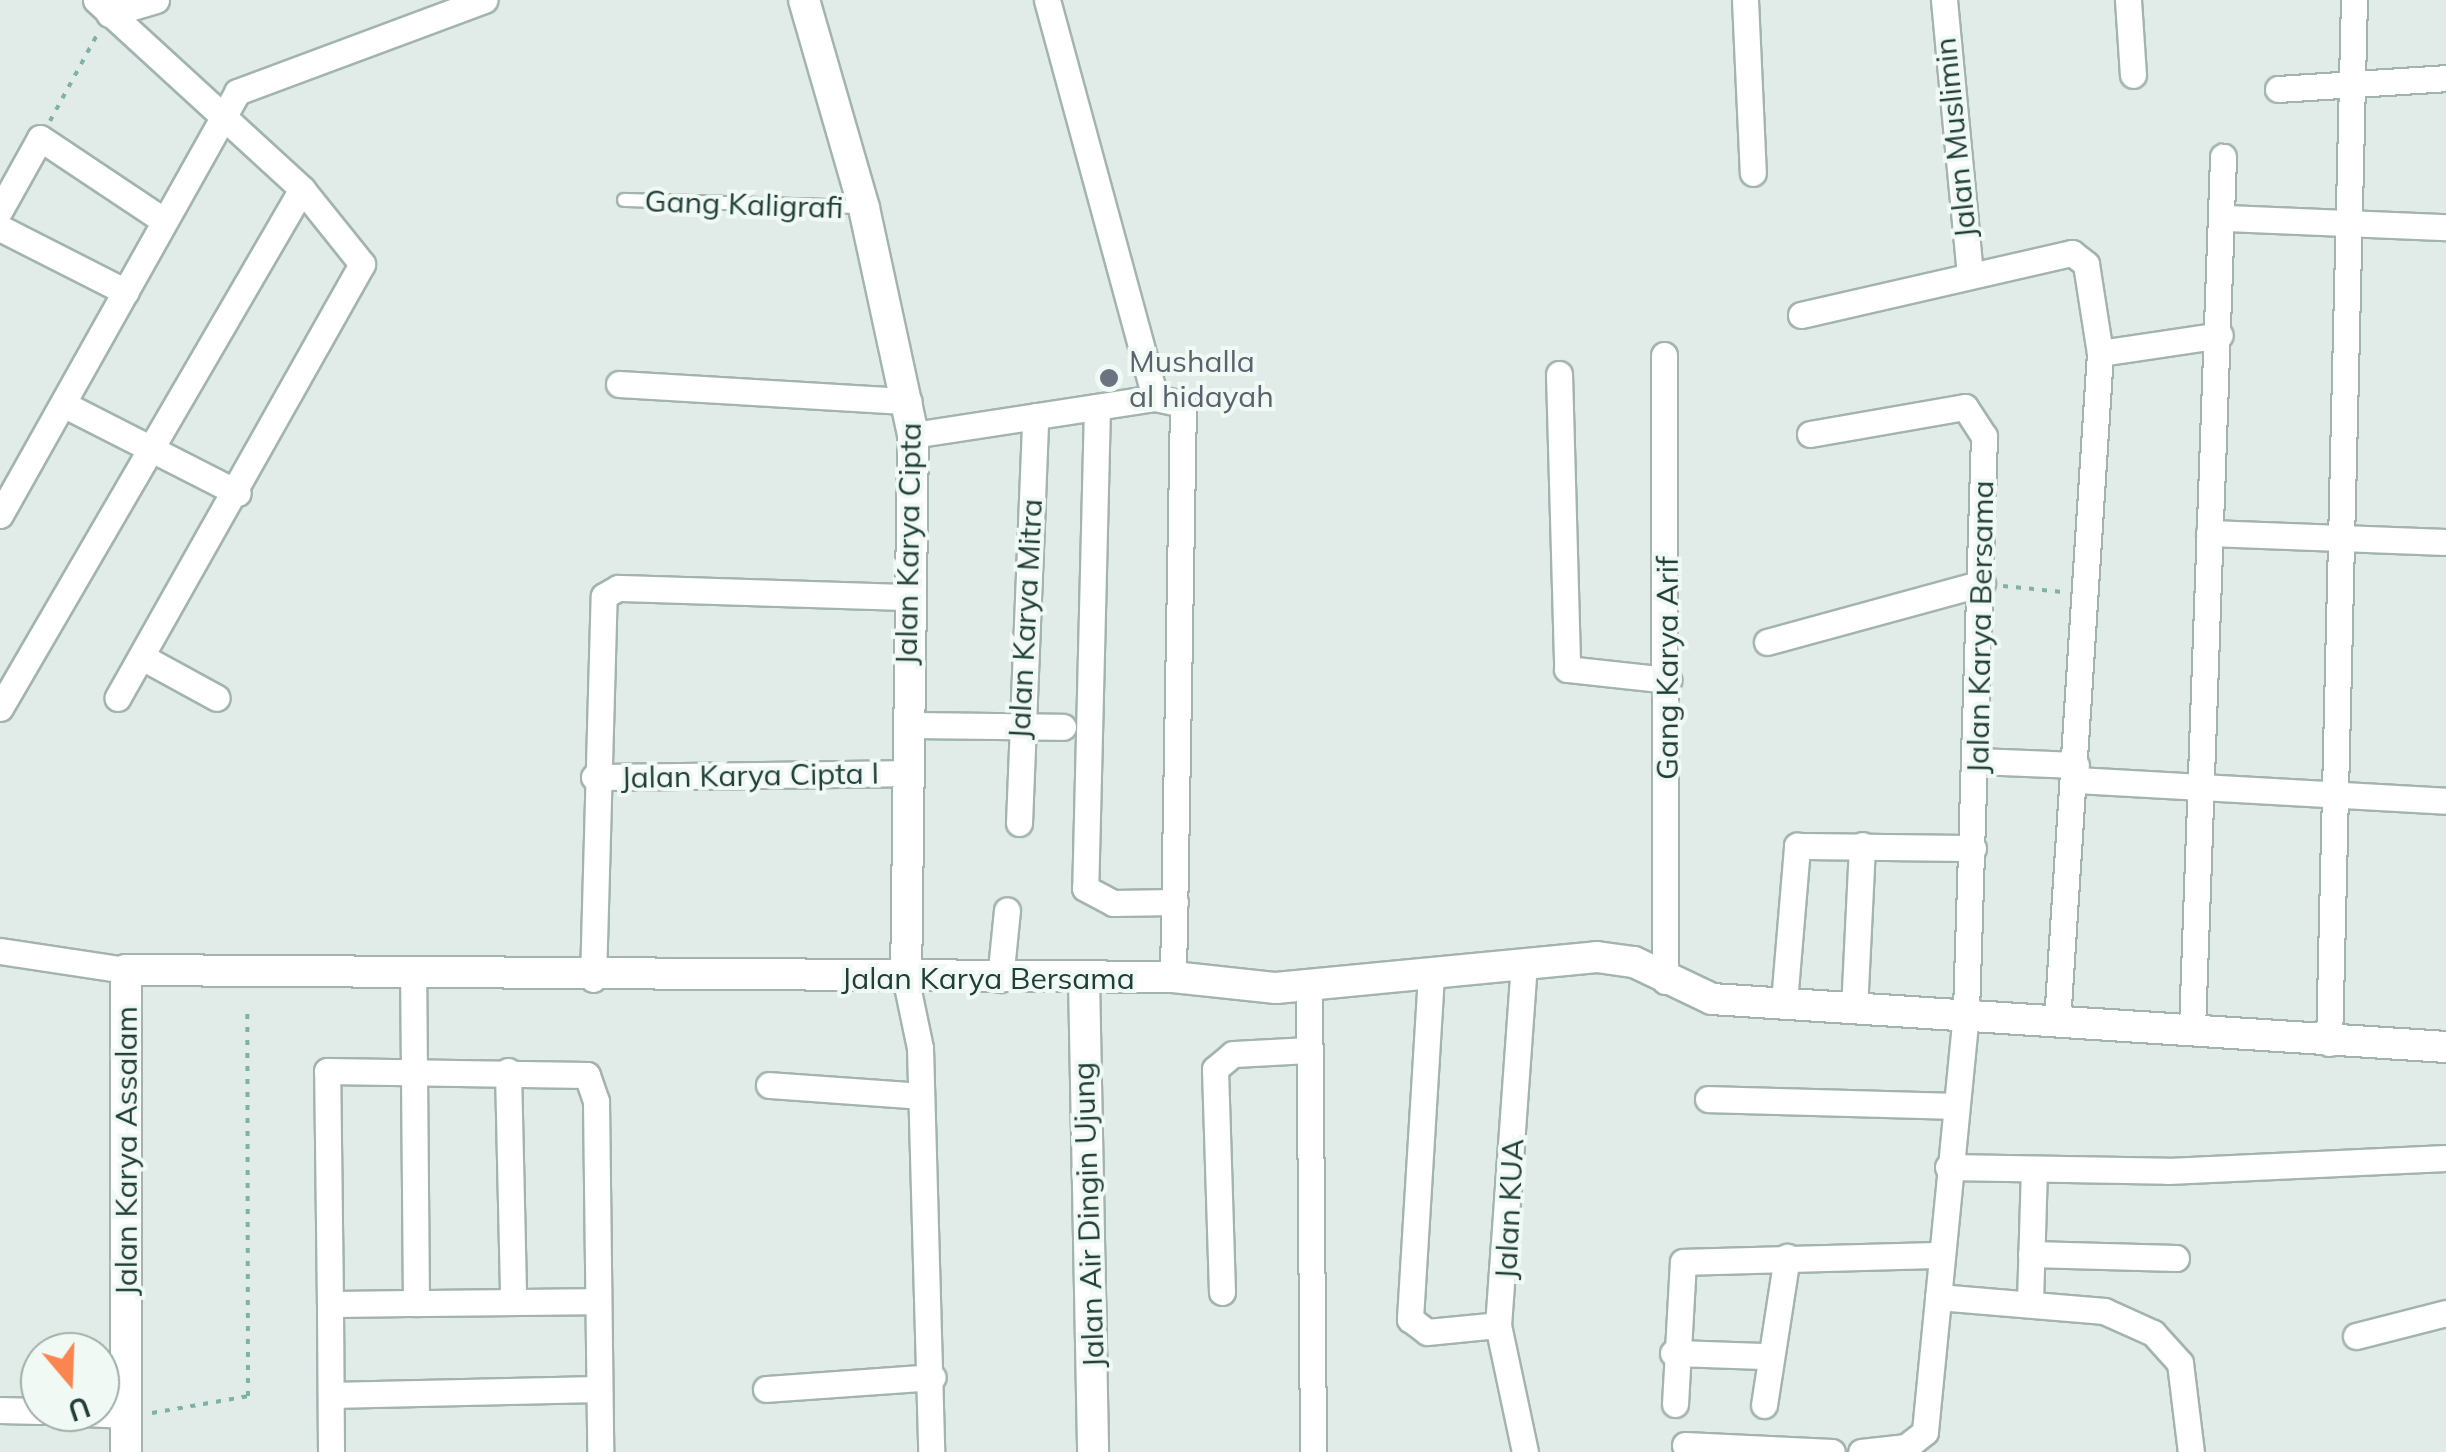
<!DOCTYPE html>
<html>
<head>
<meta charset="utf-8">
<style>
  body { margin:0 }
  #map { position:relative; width:2446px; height:1452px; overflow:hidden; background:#e1ece8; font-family:Mulish,sans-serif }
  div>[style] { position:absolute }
  .path>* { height:4px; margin-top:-2px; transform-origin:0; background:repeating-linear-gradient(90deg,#7fb2a5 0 5px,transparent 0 13px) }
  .roads { filter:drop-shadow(2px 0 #a3b4b0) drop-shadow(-2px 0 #a3b4b0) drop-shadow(0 2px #a3b4b0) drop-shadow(0 -2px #a3b4b0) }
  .service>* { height:12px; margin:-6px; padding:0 6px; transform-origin:6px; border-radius:6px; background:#fff }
  .minor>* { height:25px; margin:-12.5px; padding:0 12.5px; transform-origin:12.5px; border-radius:12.5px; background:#fff }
  .tertiary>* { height:30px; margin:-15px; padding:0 15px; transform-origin:15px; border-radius:15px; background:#fff }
  .dots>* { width:28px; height:28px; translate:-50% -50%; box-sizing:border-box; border:5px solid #f1f9f5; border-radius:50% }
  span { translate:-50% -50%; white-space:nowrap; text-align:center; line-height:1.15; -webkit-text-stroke:8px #f1f9f5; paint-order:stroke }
  .street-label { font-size:30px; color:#203e38 }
  .worship-label { font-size:30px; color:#5b616d }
  .left { translate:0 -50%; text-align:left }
  .north { position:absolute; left:20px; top:1332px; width:100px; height:100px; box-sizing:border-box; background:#f1f9f5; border:2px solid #9daea9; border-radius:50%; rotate:161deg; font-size:28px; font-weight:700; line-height:40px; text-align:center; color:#203e38 }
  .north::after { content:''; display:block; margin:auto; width:35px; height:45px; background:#fa8551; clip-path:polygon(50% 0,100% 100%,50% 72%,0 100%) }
</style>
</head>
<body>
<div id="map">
  <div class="path">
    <div style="left:50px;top:121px;width:100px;rotate:-61.4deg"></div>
    <div style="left:2003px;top:586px;width:60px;rotate:5.7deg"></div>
    <div style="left:152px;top:1413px;width:97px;rotate:-10deg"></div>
    <div style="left:248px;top:1396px;width:384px;rotate:-90.1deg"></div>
  </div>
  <div class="roads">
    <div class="service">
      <div style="left:624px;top:200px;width:238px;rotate:1.7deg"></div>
    </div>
    <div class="minor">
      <div style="left:96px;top:0;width:280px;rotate:42.5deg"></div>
      <div style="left:302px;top:189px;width:96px;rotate:51.3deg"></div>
      <div style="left:362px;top:264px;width:498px;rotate:119.4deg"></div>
      <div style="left:1047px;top:0;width:412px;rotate:74.8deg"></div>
      <div style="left:1745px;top:0;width:173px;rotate:87.4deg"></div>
      <div style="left:1944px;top:0;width:276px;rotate:84.6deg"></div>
      <div style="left:2128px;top:0;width:75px;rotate:86.2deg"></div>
      <div style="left:109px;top:14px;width:49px;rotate:-16.6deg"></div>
      <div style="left:2278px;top:89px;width:168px;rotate:-3.7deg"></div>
      <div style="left:0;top:210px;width:82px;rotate:-60.9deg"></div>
      <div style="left:40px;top:138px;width:148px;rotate:33.7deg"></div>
      <div style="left:2227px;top:218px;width:219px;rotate:2.4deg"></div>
      <div style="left:0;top:228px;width:141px;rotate:26.9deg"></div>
      <div style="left:1801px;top:315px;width:278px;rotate:-12.9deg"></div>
      <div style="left:2072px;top:253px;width:18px;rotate:38deg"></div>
      <div style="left:2086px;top:264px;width:90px;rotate:81.1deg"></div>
      <div style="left:2100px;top:353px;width:670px;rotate:93.68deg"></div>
      <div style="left:2100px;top:353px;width:121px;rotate:-8.5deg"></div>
      <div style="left:1664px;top:355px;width:626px;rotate:89.91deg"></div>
      <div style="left:1559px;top:374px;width:295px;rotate:88.4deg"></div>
      <div style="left:1567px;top:669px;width:102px;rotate:6.2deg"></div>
      <div style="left:619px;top:384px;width:290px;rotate:3.4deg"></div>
      <div style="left:63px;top:404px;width:196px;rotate:27deg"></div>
      <div style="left:1097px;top:407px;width:481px;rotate:91.4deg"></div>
      <div style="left:1085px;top:888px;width:32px;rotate:28deg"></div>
      <div style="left:1113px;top:903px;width:62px;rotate:-0.9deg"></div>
      <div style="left:1810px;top:434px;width:157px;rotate:-9.9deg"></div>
      <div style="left:1965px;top:407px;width:35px;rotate:57deg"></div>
      <div style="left:1984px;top:436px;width:577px;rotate:91.79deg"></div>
      <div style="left:1966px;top:1013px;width:421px;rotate:95.6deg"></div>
      <div style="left:1925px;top:1432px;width:24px;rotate:142deg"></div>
      <div style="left:1906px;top:1447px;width:45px;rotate:173.7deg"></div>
      <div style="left:913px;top:435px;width:245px;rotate:-8.7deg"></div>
      <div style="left:1155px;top:398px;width:29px;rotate:12deg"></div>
      <div style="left:1183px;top:404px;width:573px;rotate:91deg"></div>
      <div style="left:0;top:515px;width:485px;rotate:-60.7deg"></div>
      <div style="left:237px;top:92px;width:264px;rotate:-20.4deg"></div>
      <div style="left:2209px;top:533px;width:237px;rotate:2.2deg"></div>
      <div style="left:1767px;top:642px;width:223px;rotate:-15.3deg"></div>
      <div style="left:142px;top:657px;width:85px;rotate:28.7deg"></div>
      <div style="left:0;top:708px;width:600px;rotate:-59.81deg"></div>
      <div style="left:906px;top:725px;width:157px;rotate:0.7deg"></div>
      <div style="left:1977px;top:761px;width:99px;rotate:2.3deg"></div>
      <div style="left:594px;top:777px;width:313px;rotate:-0.7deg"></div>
      <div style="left:2076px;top:780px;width:371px;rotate:3.2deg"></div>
      <div style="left:1019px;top:823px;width:407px;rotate:-87.7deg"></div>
      <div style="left:0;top:951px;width:127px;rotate:8.6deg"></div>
      <div style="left:1524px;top:963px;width:363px;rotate:94.1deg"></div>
      <div style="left:1498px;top:1325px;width:130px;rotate:78deg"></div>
      <div style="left:1431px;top:975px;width:345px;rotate:93.5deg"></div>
      <div style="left:1410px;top:1319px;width:21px;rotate:37deg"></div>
      <div style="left:1427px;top:1332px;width:71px;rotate:-5.6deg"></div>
      <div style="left:593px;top:979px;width:383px;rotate:-88.4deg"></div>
      <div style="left:604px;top:596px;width:16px;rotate:-30deg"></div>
      <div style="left:618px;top:588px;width:290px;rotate:1.8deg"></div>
      <div style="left:1000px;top:979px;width:69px;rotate:-84.2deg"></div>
      <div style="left:906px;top:981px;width:68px;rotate:78.2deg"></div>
      <div style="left:920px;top:1048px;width:404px;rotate:88.4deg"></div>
      <div style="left:1309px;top:985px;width:467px;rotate:89.5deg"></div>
      <div style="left:1784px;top:1002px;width:157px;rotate:-85.2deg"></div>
      <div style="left:1797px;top:846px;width:176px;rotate:0.7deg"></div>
      <div style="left:1854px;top:1010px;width:165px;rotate:-87.2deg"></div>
      <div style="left:2192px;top:1028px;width:872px;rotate:-87.96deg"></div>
      <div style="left:2329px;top:1043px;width:1043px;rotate:-88.63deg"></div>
      <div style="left:508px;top:1071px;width:229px;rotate:88.7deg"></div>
      <div style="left:769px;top:1085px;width:152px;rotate:4.1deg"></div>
      <div style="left:1708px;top:1099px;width:246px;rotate:1.6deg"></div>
      <div style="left:1948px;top:1167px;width:220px;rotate:1deg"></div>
      <div style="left:2168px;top:1171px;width:278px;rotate:-2.7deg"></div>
      <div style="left:2031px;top:1254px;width:145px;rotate:1.6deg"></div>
      <div style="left:1222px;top:1292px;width:223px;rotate:-91.8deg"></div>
      <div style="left:1215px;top:1069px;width:23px;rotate:-40deg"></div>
      <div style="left:1233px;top:1054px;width:77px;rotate:-3deg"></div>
      <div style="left:1938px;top:1297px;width:167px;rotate:4.8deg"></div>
      <div style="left:2104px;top:1311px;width:54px;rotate:24.2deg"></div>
      <div style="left:2153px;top:1333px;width:40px;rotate:48deg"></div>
      <div style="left:2180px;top:1363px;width:90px;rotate:83deg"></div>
      <div style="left:2030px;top:1302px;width:133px;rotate:-88.3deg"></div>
      <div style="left:416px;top:1303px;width:182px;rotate:-0.6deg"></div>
      <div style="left:330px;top:1304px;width:233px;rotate:-90.7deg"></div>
      <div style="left:327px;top:1071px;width:260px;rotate:0.9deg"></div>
      <div style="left:587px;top:1075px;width:28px;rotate:71deg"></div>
      <div style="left:596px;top:1101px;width:351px;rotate:89.3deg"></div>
      <div style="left:2356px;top:1336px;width:93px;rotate:-14.3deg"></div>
      <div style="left:1673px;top:1353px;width:92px;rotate:1.9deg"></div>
      <div style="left:766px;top:1389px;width:167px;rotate:-4.1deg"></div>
      <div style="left:331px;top:1395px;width:266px;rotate:-1.3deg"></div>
      <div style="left:1675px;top:1404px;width:142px;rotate:-86.8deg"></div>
      <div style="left:1683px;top:1262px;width:258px;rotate:-1.6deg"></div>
      <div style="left:1764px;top:1405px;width:150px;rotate:-81.2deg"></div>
      <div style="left:0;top:1410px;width:40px;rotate:1.4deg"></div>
      <div style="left:65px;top:1412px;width:60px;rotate:2.9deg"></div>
      <div style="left:1685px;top:1445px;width:147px;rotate:2.7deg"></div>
      <div style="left:331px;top:1452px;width:148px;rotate:-90.4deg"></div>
      <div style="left:330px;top:1304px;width:86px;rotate:-0.7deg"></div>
      <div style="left:416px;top:1303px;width:326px;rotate:-90.5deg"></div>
    </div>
    <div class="tertiary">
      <div style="left:804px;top:0;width:216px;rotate:73.9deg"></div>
      <div style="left:864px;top:208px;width:232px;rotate:77.8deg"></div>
      <div style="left:913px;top:435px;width:546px;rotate:90.73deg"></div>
      <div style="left:1084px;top:978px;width:474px;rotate:88.9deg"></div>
      <div style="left:126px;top:1452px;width:482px;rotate:-90deg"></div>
      <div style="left:126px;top:970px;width:1047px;rotate:0.38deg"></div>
      <div style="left:1173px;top:977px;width:104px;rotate:6.1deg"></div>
      <div style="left:1276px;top:988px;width:322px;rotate:-5.5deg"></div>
      <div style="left:1597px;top:957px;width:37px;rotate:8deg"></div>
      <div style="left:1634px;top:962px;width:86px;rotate:25.4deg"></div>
      <div style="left:1712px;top:999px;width:736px;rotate:3.74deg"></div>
    </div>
  </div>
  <div class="dots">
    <div style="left:1109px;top:378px;background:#6b7280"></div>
  </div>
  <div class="street-label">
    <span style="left:1955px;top:138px;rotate:-96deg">Jalan Muslimin</span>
    <span style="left:744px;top:204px;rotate:2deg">Gang Kaligrafi</span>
    <span style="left:908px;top:544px;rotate:-89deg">Jalan Karya Cipta</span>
    <span style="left:1025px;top:619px;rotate:-87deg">Jalan Karya Mitra</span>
    <span style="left:1980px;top:627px;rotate:-89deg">Jalan Karya Bersama</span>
    <span style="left:1667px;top:668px;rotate:-90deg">Gang Karya Arif</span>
    <span style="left:750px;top:775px;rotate:-1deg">Jalan Karya Cipta I</span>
    <span style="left:988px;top:978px">Jalan Karya Bersama</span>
    <span style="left:126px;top:1151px;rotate:-90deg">Jalan Karya Assalam</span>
    <span style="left:1509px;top:1209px;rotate:-87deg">Jalan KUA</span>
    <span style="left:1088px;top:1215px;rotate:-92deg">Jalan Air Dingin Ujung</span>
  </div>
  <div class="worship-label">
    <span class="left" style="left:1129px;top:378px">Mushalla<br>al hidayah</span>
  </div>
  <div class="north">U</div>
</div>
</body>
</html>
